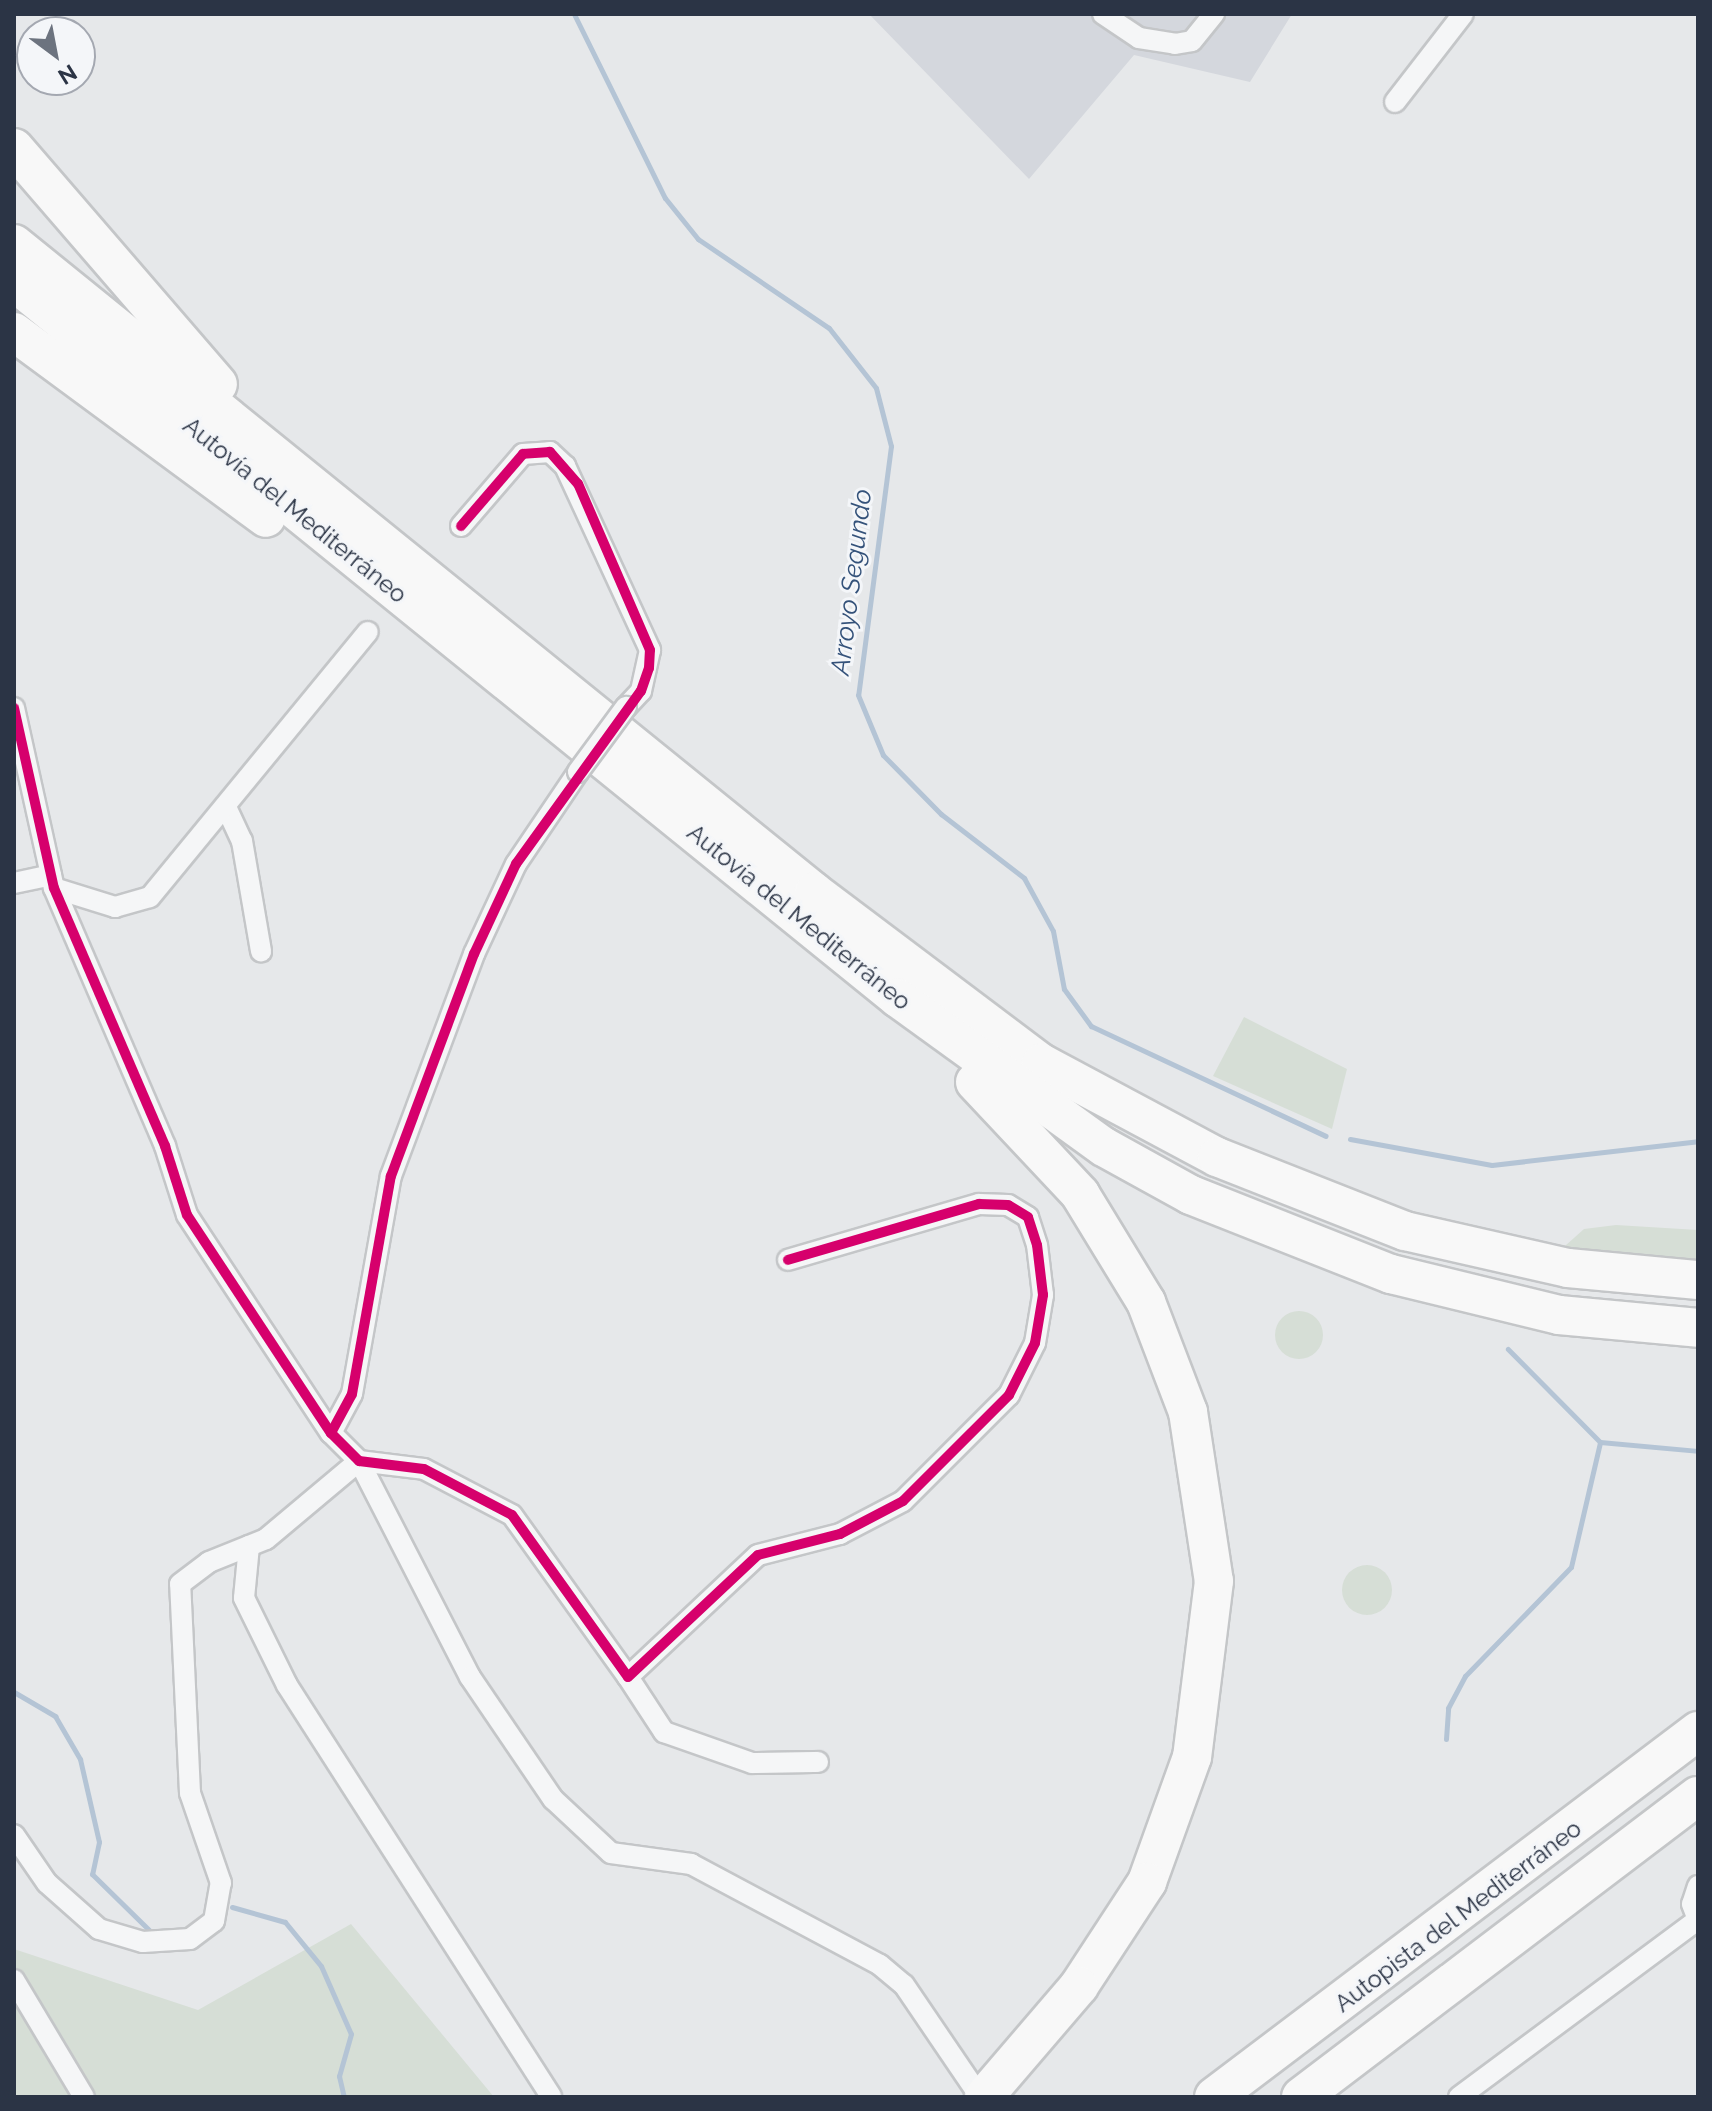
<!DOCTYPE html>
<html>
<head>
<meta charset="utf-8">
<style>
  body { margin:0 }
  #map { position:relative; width:1712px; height:2111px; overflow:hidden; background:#e6e8ea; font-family:Raleway,sans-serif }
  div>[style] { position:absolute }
  .built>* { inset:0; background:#d4d7dd }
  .green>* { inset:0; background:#d6ded6 }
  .round { border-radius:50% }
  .stream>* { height:5px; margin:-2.5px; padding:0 2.5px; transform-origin:2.5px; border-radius:2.5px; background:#b4c4d5 }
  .roads { filter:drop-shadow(2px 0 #c4c6c8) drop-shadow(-2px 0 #c4c6c8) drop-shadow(0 2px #c4c6c8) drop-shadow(0 -2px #c4c6c8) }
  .minor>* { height:20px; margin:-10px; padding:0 10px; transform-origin:10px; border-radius:10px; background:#f5f6f7 }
  .motorway>* { height:38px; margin:-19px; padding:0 19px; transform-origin:19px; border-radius:19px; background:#f8f8f8 }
  .bridges { filter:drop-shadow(2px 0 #c4c6c8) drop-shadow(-2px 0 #c4c6c8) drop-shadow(0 2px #c4c6c8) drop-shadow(0 -2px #c4c6c8) }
  .minor-bridge>* { height:20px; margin:-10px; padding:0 10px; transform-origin:10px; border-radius:10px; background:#f5f6f7 }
  .cycleway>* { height:10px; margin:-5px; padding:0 5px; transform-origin:5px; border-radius:5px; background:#d6006c }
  span { translate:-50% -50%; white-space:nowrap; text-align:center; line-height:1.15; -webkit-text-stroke:6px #f4f6f9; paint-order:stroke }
  .street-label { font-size:24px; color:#2b3445 }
  .water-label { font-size:26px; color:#34527a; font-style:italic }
  .frame { position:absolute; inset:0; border:16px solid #2b3445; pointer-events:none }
  .north { position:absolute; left:16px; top:16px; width:80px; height:80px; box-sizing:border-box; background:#f4f6f9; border:2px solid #a4a8b1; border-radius:50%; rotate:148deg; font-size:22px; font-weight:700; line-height:32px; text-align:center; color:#2b3445 }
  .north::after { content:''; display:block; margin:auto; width:28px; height:36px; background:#6c737f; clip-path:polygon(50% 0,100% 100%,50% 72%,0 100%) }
</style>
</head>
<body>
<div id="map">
  <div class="built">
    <div style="clip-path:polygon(869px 14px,1292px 14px,1250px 82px,1134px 55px,1029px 179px)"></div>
  </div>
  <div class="green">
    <div style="clip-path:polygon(1244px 1017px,1347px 1069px,1332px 1129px,1213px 1076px)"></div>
    <div style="clip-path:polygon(1616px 1225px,1698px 1230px,1698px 1266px,1556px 1254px,1584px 1229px)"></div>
    <div class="round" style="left:1275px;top:1311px;width:48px;height:48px"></div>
    <div class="round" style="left:1342px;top:1565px;width:50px;height:50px"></div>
    <div style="clip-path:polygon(351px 1924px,494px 2097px,14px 2097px,14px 1949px,198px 2010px)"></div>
  </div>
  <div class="stream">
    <div style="left:574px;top:14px;width:205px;rotate:63.7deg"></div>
    <div style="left:665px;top:198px;width:53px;rotate:51.2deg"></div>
    <div style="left:698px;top:239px;width:158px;rotate:34.2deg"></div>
    <div style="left:829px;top:328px;width:76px;rotate:51.9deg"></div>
    <div style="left:876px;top:388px;width:60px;rotate:75.5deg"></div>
    <div style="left:891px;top:446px;width:251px;rotate:97.5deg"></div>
    <div style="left:858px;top:695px;width:65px;rotate:67.4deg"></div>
    <div style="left:883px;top:755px;width:83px;rotate:45.5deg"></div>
    <div style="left:941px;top:814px;width:105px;rotate:37.6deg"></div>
    <div style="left:1024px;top:878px;width:60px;rotate:61.3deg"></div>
    <div style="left:1053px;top:931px;width:59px;rotate:79.3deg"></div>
    <div style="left:1064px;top:989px;width:46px;rotate:53.9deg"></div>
    <div style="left:1091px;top:1026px;width:259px;rotate:25.1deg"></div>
    <div style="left:1350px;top:1139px;width:144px;rotate:10.4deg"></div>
    <div style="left:1492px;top:1165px;width:207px;rotate:-6.6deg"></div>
    <div style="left:1600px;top:1442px;width:98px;rotate:5.2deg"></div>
    <div style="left:14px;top:1692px;width:48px;rotate:30.3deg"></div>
    <div style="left:55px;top:1716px;width:50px;rotate:59.8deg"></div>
    <div style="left:80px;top:1759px;width:85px;rotate:77.1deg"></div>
    <div style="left:99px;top:1842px;width:33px;rotate:102deg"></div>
    <div style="left:92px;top:1874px;width:80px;rotate:44.5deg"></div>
    <div style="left:1446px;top:1739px;width:31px;rotate:-86deg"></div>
    <div style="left:1448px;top:1708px;width:36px;rotate:-62deg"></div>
    <div style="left:1465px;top:1676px;width:152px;rotate:-45.8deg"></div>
    <div style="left:1571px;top:1567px;width:128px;rotate:-76.9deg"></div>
    <div style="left:1600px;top:1442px;width:131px;rotate:-134.7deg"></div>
    <div style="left:232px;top:1907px;width:55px;rotate:15.8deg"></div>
    <div style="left:285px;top:1922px;width:57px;rotate:50.7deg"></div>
    <div style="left:321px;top:1966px;width:74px;rotate:66.2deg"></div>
    <div style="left:351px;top:2034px;width:44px;rotate:105.9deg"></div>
    <div style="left:339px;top:2076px;width:22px;rotate:77deg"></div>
  </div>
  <div class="roads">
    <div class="minor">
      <div style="left:1103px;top:14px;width:43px;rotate:33.7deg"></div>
      <div style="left:1139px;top:38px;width:36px;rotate:9deg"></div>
      <div style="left:1175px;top:44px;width:17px;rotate:-10deg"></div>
      <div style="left:1192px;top:41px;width:35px;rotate:-51deg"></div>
      <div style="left:1395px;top:102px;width:111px;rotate:-52.3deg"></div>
      <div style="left:461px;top:526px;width:95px;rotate:-49.3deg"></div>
      <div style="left:523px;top:454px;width:27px;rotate:-4deg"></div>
      <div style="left:550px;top:452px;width:21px;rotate:43deg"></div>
      <div style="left:565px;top:466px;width:203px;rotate:65.2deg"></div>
      <div style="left:650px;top:650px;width:42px;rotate:102.4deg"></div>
      <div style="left:641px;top:691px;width:22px;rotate:133deg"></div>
      <div style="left:14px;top:708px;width:184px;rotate:77.5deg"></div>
      <div style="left:54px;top:888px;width:281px;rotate:66.7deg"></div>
      <div style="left:165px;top:1146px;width:72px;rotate:72.3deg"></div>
      <div style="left:187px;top:1215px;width:261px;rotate:56.6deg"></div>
      <div style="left:331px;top:1433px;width:40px;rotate:45deg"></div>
      <div style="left:359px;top:1461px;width:65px;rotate:7deg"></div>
      <div style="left:424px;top:1469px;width:99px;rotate:27.6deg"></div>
      <div style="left:512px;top:1515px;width:199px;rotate:54.4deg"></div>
      <div style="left:628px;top:1677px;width:178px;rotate:-43.2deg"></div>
      <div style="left:758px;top:1555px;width:85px;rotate:-14.4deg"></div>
      <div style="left:840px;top:1534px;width:71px;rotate:-27.6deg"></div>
      <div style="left:903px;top:1501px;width:150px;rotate:-45deg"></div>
      <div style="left:1009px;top:1395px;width:58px;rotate:-63.4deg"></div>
      <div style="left:1035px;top:1343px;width:49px;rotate:-80.5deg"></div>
      <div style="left:1043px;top:1295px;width:50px;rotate:-96.8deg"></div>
      <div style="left:1037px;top:1245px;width:29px;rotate:-108deg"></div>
      <div style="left:1028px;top:1217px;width:23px;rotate:-149deg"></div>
      <div style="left:1008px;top:1205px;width:29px;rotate:-178deg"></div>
      <div style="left:979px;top:1204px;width:199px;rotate:163.7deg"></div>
      <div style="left:226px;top:807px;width:38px;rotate:65deg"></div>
      <div style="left:242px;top:841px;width:112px;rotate:80.2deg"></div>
      <div style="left:14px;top:883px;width:38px;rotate:-12deg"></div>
      <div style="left:54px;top:888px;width:64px;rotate:17.3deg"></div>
      <div style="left:115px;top:907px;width:36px;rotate:-16deg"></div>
      <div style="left:150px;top:897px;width:343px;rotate:-50.6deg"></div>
      <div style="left:331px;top:1433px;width:44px;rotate:-61.7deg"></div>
      <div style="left:352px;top:1394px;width:221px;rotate:-79.9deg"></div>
      <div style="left:391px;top:1176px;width:237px;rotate:-69.5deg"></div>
      <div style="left:474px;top:954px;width:99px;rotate:-65deg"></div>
      <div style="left:516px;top:864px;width:111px;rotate:-56deg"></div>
      <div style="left:359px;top:1461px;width:243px;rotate:62.8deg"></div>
      <div style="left:470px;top:1677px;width:148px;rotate:55.8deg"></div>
      <div style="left:553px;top:1799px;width:79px;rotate:43deg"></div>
      <div style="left:611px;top:1853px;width:81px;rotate:7.8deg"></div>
      <div style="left:691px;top:1864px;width:214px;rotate:28.1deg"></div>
      <div style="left:880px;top:1965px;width:31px;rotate:40deg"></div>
      <div style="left:904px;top:1985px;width:135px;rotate:55.8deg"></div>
      <div style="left:249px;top:1546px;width:52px;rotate:95.5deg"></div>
      <div style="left:244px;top:1598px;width:97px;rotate:63.7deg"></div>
      <div style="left:287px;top:1685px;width:489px;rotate:57.3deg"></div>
      <div style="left:628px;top:1677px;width:66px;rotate:56.8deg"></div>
      <div style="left:664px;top:1732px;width:93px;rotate:19.4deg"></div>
      <div style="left:752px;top:1763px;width:66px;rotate:-0.9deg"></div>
      <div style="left:14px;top:1835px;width:58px;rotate:55.5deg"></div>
      <div style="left:47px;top:1883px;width:69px;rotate:41.5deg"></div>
      <div style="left:99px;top:1929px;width:46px;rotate:16.5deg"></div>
      <div style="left:143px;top:1942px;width:47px;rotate:-3.7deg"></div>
      <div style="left:190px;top:1939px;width:30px;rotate:-37deg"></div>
      <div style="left:214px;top:1921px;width:39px;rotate:-80deg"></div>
      <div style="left:221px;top:1883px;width:95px;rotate:-109deg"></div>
      <div style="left:190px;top:1793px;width:209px;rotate:-92.7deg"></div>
      <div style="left:180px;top:1584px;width:36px;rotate:-37deg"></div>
      <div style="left:209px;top:1562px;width:61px;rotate:-22deg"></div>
      <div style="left:266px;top:1539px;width:121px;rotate:-40deg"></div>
      <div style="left:1698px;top:1886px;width:19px;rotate:108deg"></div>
      <div style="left:1692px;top:1904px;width:17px;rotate:69deg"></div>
      <div style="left:14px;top:1980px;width:136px;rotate:59.1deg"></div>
      <div style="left:1459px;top:2097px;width:297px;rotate:-36.6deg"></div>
    </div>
    <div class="motorway">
      <div style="left:14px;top:148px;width:312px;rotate:49.2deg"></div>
      <div style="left:14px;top:244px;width:1030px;rotate:39.01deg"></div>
      <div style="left:814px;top:892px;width:284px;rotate:37deg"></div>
      <div style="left:1041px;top:1063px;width:200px;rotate:28.1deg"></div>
      <div style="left:1217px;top:1157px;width:202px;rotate:21.5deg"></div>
      <div style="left:1405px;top:1231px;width:167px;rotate:12.8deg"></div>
      <div style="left:1568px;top:1268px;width:131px;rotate:5.3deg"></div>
      <div style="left:14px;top:282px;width:1138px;rotate:39.01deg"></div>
      <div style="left:898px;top:998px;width:254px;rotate:35.9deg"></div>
      <div style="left:1104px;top:1147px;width:99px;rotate:28.9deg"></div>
      <div style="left:1191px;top:1195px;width:215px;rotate:21.6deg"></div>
      <div style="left:1391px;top:1274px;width:173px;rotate:13.7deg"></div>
      <div style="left:1559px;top:1315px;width:140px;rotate:5.3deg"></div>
      <div style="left:14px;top:332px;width:313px;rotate:36.4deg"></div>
      <div style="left:975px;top:1082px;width:154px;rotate:46.8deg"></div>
      <div style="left:1080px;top:1194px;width:127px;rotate:58.6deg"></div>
      <div style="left:1146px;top:1302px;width:118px;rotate:69.1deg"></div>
      <div style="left:1188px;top:1412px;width:171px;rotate:81.3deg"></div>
      <div style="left:1214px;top:1581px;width:177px;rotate:97.1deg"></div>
      <div style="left:1192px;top:1757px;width:133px;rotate:109.8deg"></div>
      <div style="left:1147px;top:1882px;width:124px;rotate:123.2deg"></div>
      <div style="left:1079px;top:1986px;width:146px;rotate:130.6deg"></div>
      <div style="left:1214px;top:2097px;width:607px;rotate:-37.1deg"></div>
      <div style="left:1301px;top:2097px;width:498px;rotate:-37.2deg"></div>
    </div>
  </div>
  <div class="bridges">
    <div class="minor-bridge">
      <div style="left:578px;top:772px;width:81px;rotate:-53.6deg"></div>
    </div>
  </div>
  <div class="cycleway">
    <div style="left:14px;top:708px;width:184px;rotate:77.5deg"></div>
    <div style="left:54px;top:888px;width:281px;rotate:66.7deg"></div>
    <div style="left:165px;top:1146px;width:72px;rotate:72.3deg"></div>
    <div style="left:187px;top:1215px;width:261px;rotate:56.6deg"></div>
    <div style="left:331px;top:1433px;width:40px;rotate:45deg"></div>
    <div style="left:359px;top:1461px;width:65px;rotate:7deg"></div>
    <div style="left:424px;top:1469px;width:99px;rotate:27.6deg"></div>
    <div style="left:512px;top:1515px;width:199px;rotate:54.4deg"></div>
    <div style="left:628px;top:1677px;width:178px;rotate:-43.2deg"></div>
    <div style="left:758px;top:1555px;width:85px;rotate:-14.4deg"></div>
    <div style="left:840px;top:1534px;width:71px;rotate:-27.6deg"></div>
    <div style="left:903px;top:1501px;width:150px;rotate:-45deg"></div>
    <div style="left:1009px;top:1395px;width:58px;rotate:-63.4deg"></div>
    <div style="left:1035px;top:1343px;width:49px;rotate:-80.5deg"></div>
    <div style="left:1043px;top:1295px;width:50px;rotate:-96.8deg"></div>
    <div style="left:1037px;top:1245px;width:29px;rotate:-108deg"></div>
    <div style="left:1028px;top:1217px;width:23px;rotate:-149deg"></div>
    <div style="left:1008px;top:1205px;width:29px;rotate:-178deg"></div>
    <div style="left:979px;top:1204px;width:199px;rotate:163.7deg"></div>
    <div style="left:331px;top:1433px;width:44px;rotate:-61.7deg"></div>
    <div style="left:352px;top:1394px;width:221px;rotate:-79.9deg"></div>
    <div style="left:391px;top:1176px;width:237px;rotate:-69.5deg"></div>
    <div style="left:474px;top:954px;width:99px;rotate:-65deg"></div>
    <div style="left:516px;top:864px;width:213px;rotate:-54.2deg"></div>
    <div style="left:641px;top:691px;width:24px;rotate:-71deg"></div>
    <div style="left:649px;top:668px;width:18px;rotate:-87deg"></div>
    <div style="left:650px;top:650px;width:181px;rotate:-113.4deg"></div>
    <div style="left:578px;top:484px;width:43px;rotate:-131.2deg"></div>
    <div style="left:550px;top:452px;width:27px;rotate:176deg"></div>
    <div style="left:523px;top:454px;width:95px;rotate:130.7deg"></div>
  </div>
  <div class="street-label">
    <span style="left:295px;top:510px;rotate:39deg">Autovía del Mediterráneo</span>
    <span style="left:799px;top:917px;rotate:39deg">Autovía del Mediterráneo</span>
    <span style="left:1458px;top:1916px;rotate:-37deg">Autopista del Mediterráneo</span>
  </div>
  <div class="water-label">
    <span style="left:852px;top:582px;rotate:-83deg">Arroyo Segundo</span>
  </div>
  <div class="frame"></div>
  <div class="north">N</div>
</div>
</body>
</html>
